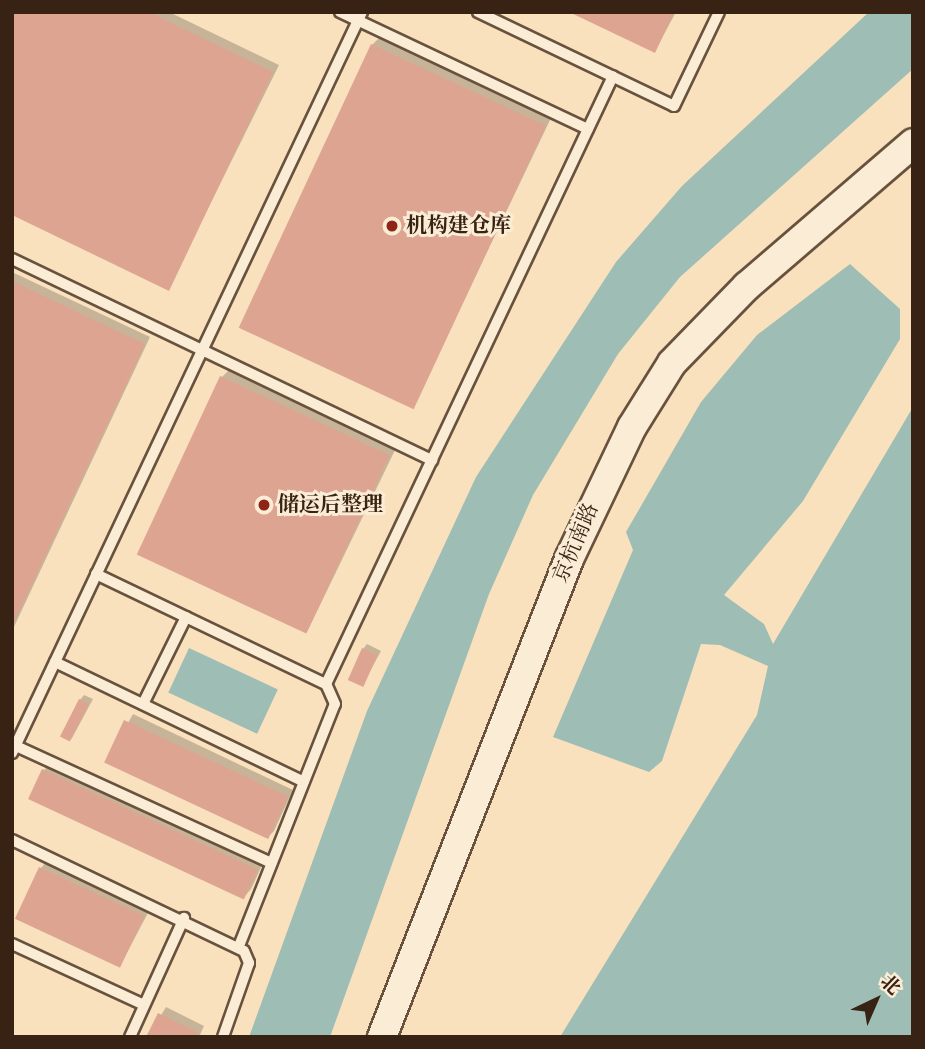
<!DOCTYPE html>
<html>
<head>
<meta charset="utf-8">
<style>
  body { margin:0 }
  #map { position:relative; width:925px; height:1049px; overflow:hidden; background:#f9e1be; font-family:"IM FELL Double Pica","Noto Serif SC",serif }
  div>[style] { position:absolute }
  .water>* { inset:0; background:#9ebdb4; transform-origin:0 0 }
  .shadow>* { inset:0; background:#0003 }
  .building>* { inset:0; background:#dea492; transform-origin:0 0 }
  .roads { filter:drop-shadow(2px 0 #68523e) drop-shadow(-2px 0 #68523e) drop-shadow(0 2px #68523e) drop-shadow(0 -2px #68523e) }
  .lane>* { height:10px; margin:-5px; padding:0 5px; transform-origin:5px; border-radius:5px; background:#fbecd5 }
  .secondary>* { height:28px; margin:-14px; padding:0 14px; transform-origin:14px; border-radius:14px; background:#fbecd5 }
  .dots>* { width:19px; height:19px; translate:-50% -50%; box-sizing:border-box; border:4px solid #fbecd5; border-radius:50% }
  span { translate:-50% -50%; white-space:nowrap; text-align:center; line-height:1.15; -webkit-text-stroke:6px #fbecd5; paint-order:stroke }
  .poi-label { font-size:21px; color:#382213; font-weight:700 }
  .left { translate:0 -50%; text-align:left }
  .street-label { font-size:21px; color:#382213 }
  .frame { position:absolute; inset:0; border:14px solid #382213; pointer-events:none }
  .north { position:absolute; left:841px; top:965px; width:70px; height:70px; -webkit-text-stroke:5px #fbecd5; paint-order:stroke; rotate:44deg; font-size:19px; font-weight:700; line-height:28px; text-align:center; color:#382213 }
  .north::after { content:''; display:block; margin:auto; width:24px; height:32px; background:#382213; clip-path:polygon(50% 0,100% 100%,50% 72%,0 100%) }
</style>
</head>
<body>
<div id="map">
  <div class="water">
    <div style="clip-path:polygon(869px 12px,913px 12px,913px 69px,680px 277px,618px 354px,533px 495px,489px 594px,330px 1037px,249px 1037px,367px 711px,476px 477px,616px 262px,682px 186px)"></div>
    <div style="clip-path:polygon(850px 264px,900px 309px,900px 339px,803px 501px,724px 595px,764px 624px,773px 644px,913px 407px,913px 1037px,560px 1037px,757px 715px,768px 666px,720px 645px,701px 644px,662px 761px,649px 772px,553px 737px,633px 550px,626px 532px,701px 402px,757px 335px)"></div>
    <div style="left:189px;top:648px;width:98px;height:49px;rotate:25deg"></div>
  </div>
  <div class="shadow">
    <div style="clip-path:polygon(12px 12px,169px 12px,279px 65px,168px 289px)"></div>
    <div style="clip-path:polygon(573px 12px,676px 12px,655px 51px)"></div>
    <div style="clip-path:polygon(379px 38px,551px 118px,413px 407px,372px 45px)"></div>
    <div style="clip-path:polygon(12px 272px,150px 337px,12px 631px)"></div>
    <div style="clip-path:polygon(229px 370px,396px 448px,307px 632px,222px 377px)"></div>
    <div style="clip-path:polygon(367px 644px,381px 651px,362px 686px,363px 649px)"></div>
    <div style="clip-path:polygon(84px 695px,93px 699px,71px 740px,80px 700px)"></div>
    <div style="clip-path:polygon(133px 714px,293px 790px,274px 831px,267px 838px,107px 761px)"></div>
    <div style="clip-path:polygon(50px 764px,264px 861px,251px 889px,245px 896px,44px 770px)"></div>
    <div style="clip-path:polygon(47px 861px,150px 909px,120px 966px,41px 868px)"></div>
    <div style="clip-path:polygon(166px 1007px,204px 1026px,199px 1037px,148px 1037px)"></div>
  </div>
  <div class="building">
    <div style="clip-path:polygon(12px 12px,149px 12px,273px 72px,169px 291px,12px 215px)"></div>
    <div style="clip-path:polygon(569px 12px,674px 12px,655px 53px)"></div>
    <div style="left:371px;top:44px;width:193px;height:313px;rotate:25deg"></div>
    <div style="clip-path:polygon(12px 281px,145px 344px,12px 626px)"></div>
    <div style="left:220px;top:376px;width:187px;height:197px;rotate:25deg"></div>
    <div style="left:362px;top:648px;width:17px;height:35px;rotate:24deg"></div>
    <div style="left:79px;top:699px;width:11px;height:42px;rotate:27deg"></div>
    <div style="left:124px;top:720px;width:181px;height:47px;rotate:25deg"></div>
    <div style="left:42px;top:769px;width:238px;height:33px;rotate:25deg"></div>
    <div style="left:39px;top:867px;width:116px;height:57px;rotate:25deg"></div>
    <div style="clip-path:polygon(158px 1013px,199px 1033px,197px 1037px,146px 1037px)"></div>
  </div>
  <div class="roads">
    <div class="lane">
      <div style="left:340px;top:12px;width:274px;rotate:25.3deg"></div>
      <div style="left:478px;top:12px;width:217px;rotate:25.6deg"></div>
      <div style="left:674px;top:106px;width:104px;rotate:-64.4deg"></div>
      <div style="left:12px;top:259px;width:466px;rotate:25.6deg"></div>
      <div style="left:96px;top:574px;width:255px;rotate:25.6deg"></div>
      <div style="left:326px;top:684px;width:672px;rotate:-64.73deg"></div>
      <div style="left:55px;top:662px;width:276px;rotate:25.7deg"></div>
      <div style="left:143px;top:704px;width:97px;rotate:-63.7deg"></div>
      <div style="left:16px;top:746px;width:281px;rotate:24.6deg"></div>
      <div style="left:12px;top:753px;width:820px;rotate:-64.72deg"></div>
      <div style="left:12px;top:840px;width:257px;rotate:25.6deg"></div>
      <div style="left:244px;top:951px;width:13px;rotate:67deg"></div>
      <div style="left:249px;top:963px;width:78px;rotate:109.4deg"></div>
      <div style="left:12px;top:944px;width:145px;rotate:24.8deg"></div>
      <div style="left:239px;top:946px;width:260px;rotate:-68.4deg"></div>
      <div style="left:335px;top:704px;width:22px;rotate:-114deg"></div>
      <div style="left:130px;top:1037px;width:131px;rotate:-65.6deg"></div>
    </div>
    <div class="secondary">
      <div style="left:382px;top:1037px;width:513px;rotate:-68.63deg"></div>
      <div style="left:569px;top:559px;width:146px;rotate:-64.5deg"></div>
      <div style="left:632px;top:427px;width:75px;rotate:-58deg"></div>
      <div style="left:672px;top:363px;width:107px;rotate:-45.8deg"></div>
      <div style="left:747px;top:286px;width:219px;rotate:-40.7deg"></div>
    </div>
  </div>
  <div class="dots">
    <div style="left:392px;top:226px;background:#8f2418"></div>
    <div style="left:264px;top:505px;background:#8f2418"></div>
  </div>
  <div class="poi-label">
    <span class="left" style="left:406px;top:226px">机构建仓库</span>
    <span class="left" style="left:278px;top:505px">储运后整理</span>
  </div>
  <div class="street-label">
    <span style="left:576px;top:543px;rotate:-67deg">京杭南路</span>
  </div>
  <div class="frame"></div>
  <div class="north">北</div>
</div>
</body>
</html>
